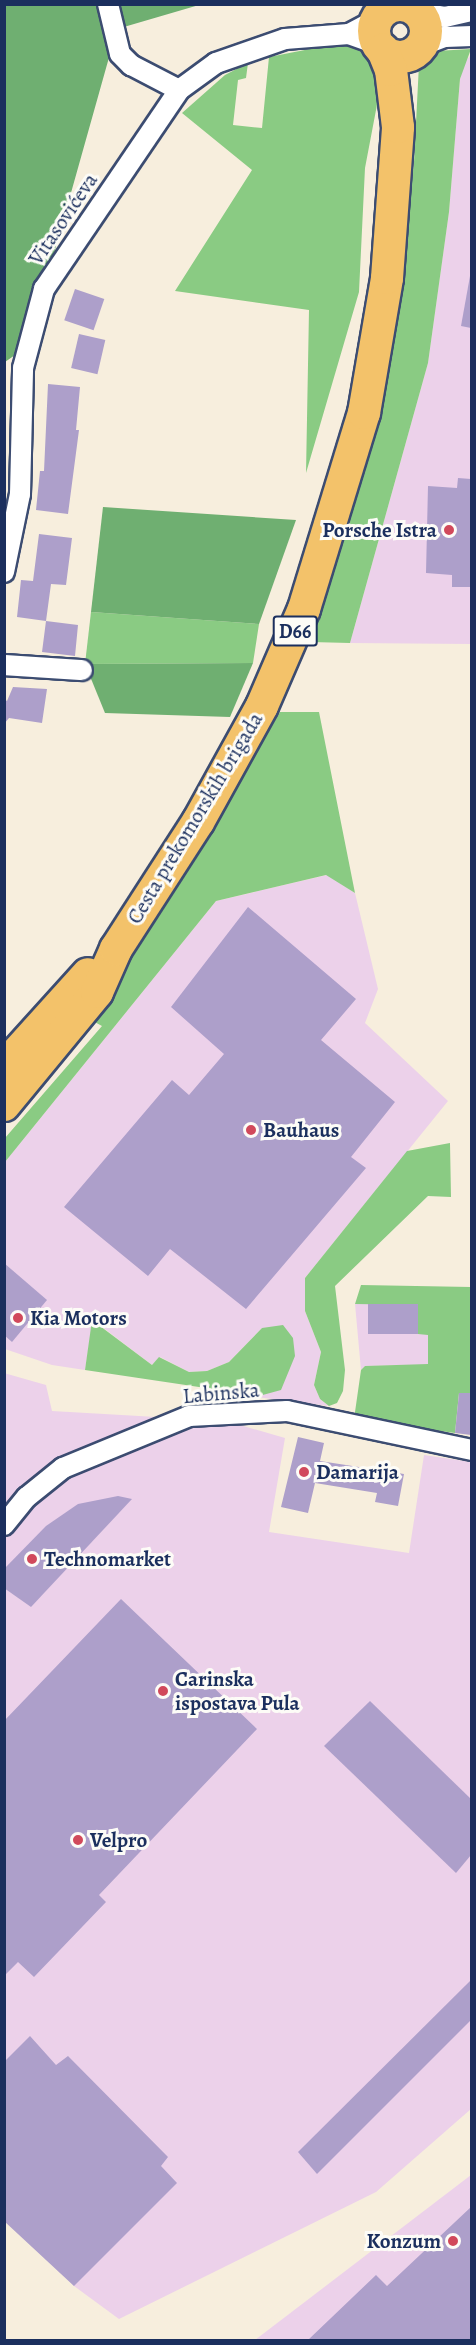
<!DOCTYPE html>
<html>
<head>
<meta charset="utf-8">
<style>
  body { margin:0 }
  #map { position:relative; width:476px; height:2345px; overflow:hidden; background:#f7eedd; font-family:Alegreya,serif }
  div>[style] { position:absolute }
  .built>* { inset:0; background:#ecd1ea }
  .green>* { inset:0; background:#8acb83 }
  .forest>* { inset:0; background:#6faf71 }
  .building>* { inset:0; background:#ad9fca; transform-origin:0 0 }
  .roads { filter:drop-shadow(2px 0 #3c4c71) drop-shadow(-2px 0 #3c4c71) drop-shadow(0 2px #3c4c71) drop-shadow(0 -2px #3c4c71) }
  .street>* { height:20px; margin:-10px; padding:0 10px; transform-origin:10px; border-radius:10px; background:#fff }
  .primary>* { height:32px; margin:-16px; padding:0 16px; transform-origin:16px; border-radius:16px; background:#f3c26a }
  .primary>.ring { margin:-16px; padding:0; box-sizing:content-box; background:none; border:32px solid #f3c26a; border-radius:50% }
  .dots>* { width:16px; height:16px; translate:-50% -50%; box-sizing:border-box; border:3px solid #fdfcf7; border-radius:50% }
  span { translate:-50% -50%; white-space:nowrap; text-align:center; line-height:1.15; -webkit-text-stroke:6px #fdfcf7; paint-order:stroke }
  .shield-label span { padding:2px 4px; background:#fdfcf7; border:2px solid; border-radius:4px; -webkit-text-stroke-width:0 }
  .shield-label { font-size:20px; color:#1b2f5e; font-weight:700 }
  .street-label { font-size:21px; color:#1b2f5e }
  .poi-label { font-size:21px; color:#1b2f5e; font-weight:700 }
  .right { translate:-100% -50%; text-align:right }
  .left { translate:0 -50%; text-align:left }
  .frame { position:absolute; inset:0; border:6px solid #1b2f5e; pointer-events:none }
</style>
</head>
<body>
<div id="map">
  <div class="built">
    <div style="clip-path:polygon(471px 55px,471px 644px,350px 643px,428px 363px,449px 212px,460px 79px,465px 61px)"></div>
    <div style="clip-path:polygon(327px 875px,355px 893px,378px 989px,365px 1023px,448px 1101px,305px 1278px,305px 1311px,321px 1352px,314px 1385px,320px 1399px,329px 1406px,247px 1396px,259px 1396px,262px 1328px,229px 1362px,207px 1371px,189px 1372px,160px 1357px,152px 1365px,93px 1320px,85px 1370px,52px 1365px,5px 1349px,5px 1162px,216px 901px)"></div>
    <div style="clip-path:polygon(355px 1304px,418px 1304px,418px 1334px,428px 1334px,428px 1365px,365px 1366px,361px 1370px)"></div>
    <div style="clip-path:polygon(4px 1373px,46px 1385px,52px 1411px,226px 1421px,285px 1438px,269px 1532px,409px 1553px,424px 1455px,471px 1462px,471px 2109px,376px 2192px,119px 2319px,74px 2286px,5px 2221px)"></div>
    <div style="clip-path:polygon(471px 2175px,471px 2340px,255px 2340px)"></div>
  </div>
  <div class="green">
    <div style="clip-path:polygon(361px 45px,373px 52px,380px 89px,365px 168px,359px 292px,306px 473px,309px 310px,175px 291px,252px 170px,182px 113px,225px 75px,248px 63px,246px 78px,238px 80px,233px 125px,262px 128px,269px 57px,315px 48px)"></div>
    <div style="clip-path:polygon(471px 49px,460px 79px,449px 212px,428px 363px,350px 643px,311px 642px,350px 519px,378px 412px,400px 290px,414px 162px,419px 64px,424px 56px,436px 51px)"></div>
    <div style="clip-path:polygon(91px 612px,259px 624px,253px 663px,85px 664px)"></div>
    <div style="clip-path:polygon(280px 712px,319px 712px,355px 893px,326px 875px,216px 901px,5px 1162px,5px 1138px,102px 1026px,91px 1020px)"></div>
    <div style="clip-path:polygon(450px 1143px,451px 1197px,428px 1196px,335px 1286px,345px 1370px,343px 1391px,337px 1403px,329px 1406px,320px 1399px,314px 1385px,321px 1352px,305px 1311px,305px 1278px,407px 1151px)"></div>
    <div style="clip-path:polygon(361px 1285px,471px 1287px,471px 1393px,459px 1393px,455px 1433px,354px 1419px,361px 1370px,365px 1366px,428px 1364px,428px 1335px,418px 1334px,418px 1305px,355px 1304px)"></div>
    <div style="clip-path:polygon(92px 1320px,152px 1365px,159px 1357px,189px 1372px,207px 1371px,229px 1362px,262px 1328px,283px 1325px,293px 1338px,295px 1356px,281px 1390px,259px 1396px,85px 1370px)"></div>
  </div>
  <div class="forest">
    <div style="clip-path:polygon(5px 5px,199px 5px,117px 29px,53px 257px,35px 285px,15px 355px,5px 362px)"></div>
    <div style="clip-path:polygon(103px 507px,296px 520px,259px 624px,91px 612px)"></div>
    <div style="clip-path:polygon(253px 663px,230px 717px,105px 713px,85px 664px)"></div>
  </div>
  <div class="building">
    <div style="clip-path:polygon(470px 276px,471px 276px,471px 328px,461px 326px)"></div>
    <div style="left:75px;top:289px;width:31px;height:33px;rotate:19deg"></div>
    <div style="left:79px;top:334px;width:27px;height:35px;rotate:13deg"></div>
    <div style="clip-path:polygon(48px 384px,80px 387px,76px 430px,79px 430px,68px 514px,36px 510px,40px 471px,44px 471px)"></div>
    <div style="clip-path:polygon(458px 478px,471px 479px,471px 587px,452px 587px,452px 575px,426px 573px,428px 486px,457px 488px)"></div>
    <div style="clip-path:polygon(39px 534px,72px 538px,66px 585px,51px 584px,46px 621px,78px 625px,75px 656px,42px 652px,46px 621px,17px 617px,21px 580px,33px 581px)"></div>
    <div style="clip-path:polygon(13px 687px,47px 689px,42px 723px,9px 718px,4px 724px,4px 699px,7px 701px)"></div>
    <div style="clip-path:polygon(248px 907px,356px 999px,321px 1040px,395px 1102px,351px 1157px,366px 1168px,246px 1309px,170px 1249px,148px 1276px,64px 1207px,172px 1080px,189px 1095px,224px 1054px,171px 1007px)"></div>
    <div style="clip-path:polygon(4px 1263px,47px 1300px,12px 1342px,4px 1335px)"></div>
    <div style="left:418px;top:1304px;width:30px;height:50px;rotate:90deg"></div>
    <div style="clip-path:polygon(459px 1393px,471px 1393px,471px 1435px,455px 1433px)"></div>
    <div style="clip-path:polygon(298px 1437px,324px 1443px,320px 1461px,404px 1474px,398px 1506px,375px 1502px,377px 1493px,315px 1483px,308px 1513px,281px 1507px)"></div>
    <div style="clip-path:polygon(118px 1496px,132px 1499px,31px 1607px,4px 1588px,4px 1569px,46px 1526px,78px 1504px)"></div>
    <div style="clip-path:polygon(121px 1599px,257px 1729px,99px 1895px,106px 1902px,34px 1977px,18px 1962px,4px 1976px,4px 1721px)"></div>
    <div style="clip-path:polygon(370px 1701px,471px 1799px,471px 1855px,456px 1873px,324px 1746px)"></div>
    <div style="clip-path:polygon(471px 1980px,471px 2020px,317px 2174px,298px 2152px)"></div>
    <div style="clip-path:polygon(30px 2036px,56px 2065px,68px 2056px,168px 2157px,161px 2166px,177px 2183px,74px 2286px,4px 2221px,4px 2062px)"></div>
    <div style="clip-path:polygon(471px 2207px,471px 2340px,308px 2340px,376px 2275px,387px 2286px)"></div>
  </div>
  <div class="roads">
    <div class="street">
      <div style="left:108px;top:4px;width:51px;rotate:76.5deg"></div>
      <div style="left:120px;top:54px;width:16px;rotate:45deg"></div>
      <div style="left:131px;top:65px;width:54px;rotate:27.5deg"></div>
      <div style="left:420px;top:13px;width:25px;rotate:9deg"></div>
      <div style="left:445px;top:17px;width:28px;rotate:-13deg"></div>
      <div style="left:349px;top:34px;width:32px;rotate:-28deg"></div>
      <div style="left:421px;top:46px;width:26px;rotate:-21deg"></div>
      <div style="left:445px;top:37px;width:27px;rotate:-2deg"></div>
      <div style="left:4px;top:572px;width:80px;rotate:-78.4deg"></div>
      <div style="left:20px;top:494px;width:126px;rotate:-88.6deg"></div>
      <div style="left:23px;top:368px;width:82px;rotate:-75.1deg"></div>
      <div style="left:44px;top:289px;width:240px;rotate:-55.8deg"></div>
      <div style="left:179px;top:90px;width:46px;rotate:-36.1deg"></div>
      <div style="left:216px;top:63px;width:73px;rotate:-19.2deg"></div>
      <div style="left:285px;top:39px;width:64px;rotate:-4.5deg"></div>
      <div style="left:349px;top:34px;width:32px;rotate:20deg"></div>
      <div style="left:4px;top:665px;width:78px;rotate:3.7deg"></div>
      <div style="left:4px;top:1525px;width:36px;rotate:-51deg"></div>
      <div style="left:27px;top:1497px;width:46px;rotate:-38.9deg"></div>
      <div style="left:63px;top:1468px;width:136px;rotate:-22.4deg"></div>
      <div style="left:189px;top:1416px;width:98px;rotate:-2.9deg"></div>
      <div style="left:287px;top:1411px;width:189px;rotate:11.9deg"></div>
    </div>
    <div class="primary">
      <div class="ring" style="left:374px;top:5px;width:20px;height:20px"></div>
      <div style="left:4px;top:1067px;width:125px;rotate:-47.9deg"></div>
      <div style="left:4px;top:1105px;width:146px;rotate:-50.5deg"></div>
      <div style="left:97px;top:992px;width:47px;rotate:-66.2deg"></div>
      <div style="left:116px;top:949px;width:151px;rotate:-57.2deg"></div>
      <div style="left:198px;top:822px;width:132px;rotate:-61.1deg"></div>
      <div style="left:262px;top:706px;width:106px;rotate:-66.6deg"></div>
      <div style="left:304px;top:609px;width:205px;rotate:-73deg"></div>
      <div style="left:364px;top:413px;width:137px;rotate:-80.3deg"></div>
      <div style="left:387px;top:278px;width:151px;rotate:-85.8deg"></div>
      <div style="left:398px;top:127px;width:57px;rotate:-97deg"></div>
      <div style="left:391px;top:70px;width:22px;rotate:-112deg"></div>
    </div>
  </div>
  <div class="dots">
    <div style="left:449px;top:530px;background:#d1495b"></div>
    <div style="left:251px;top:1130px;background:#d1495b"></div>
    <div style="left:18px;top:1318px;background:#d1495b"></div>
    <div style="left:304px;top:1472px;background:#d1495b"></div>
    <div style="left:32px;top:1559px;background:#d1495b"></div>
    <div style="left:163px;top:1691px;background:#d1495b"></div>
    <div style="left:78px;top:1840px;background:#d1495b"></div>
    <div style="left:453px;top:2241px;background:#d1495b"></div>
  </div>
  <div class="shield-label">
    <span style="left:295px;top:631px">D66</span>
  </div>
  <div class="street-label">
    <span style="left:63px;top:219px;rotate:-56deg">Vitasovićeva</span>
    <span style="left:195px;top:818px;rotate:-59deg">Cesta prekomorskih brigada</span>
    <span style="left:221px;top:1393px;rotate:-5deg">Labinska</span>
  </div>
  <div class="poi-label">
    <span class="right" style="left:437px;top:530px">Porsche Istra</span>
    <span class="left" style="left:263px;top:1130px">Bauhaus</span>
    <span class="left" style="left:30px;top:1318px">Kia Motors</span>
    <span class="left" style="left:316px;top:1472px">Damarija</span>
    <span class="left" style="left:44px;top:1559px">Technomarket</span>
    <span class="left" style="left:175px;top:1691px">Carinska<br>ispostava Pula</span>
    <span class="left" style="left:90px;top:1840px">Velpro</span>
    <span class="right" style="left:441px;top:2241px">Konzum</span>
  </div>
  <div class="frame"></div>
</div>
</body>
</html>
